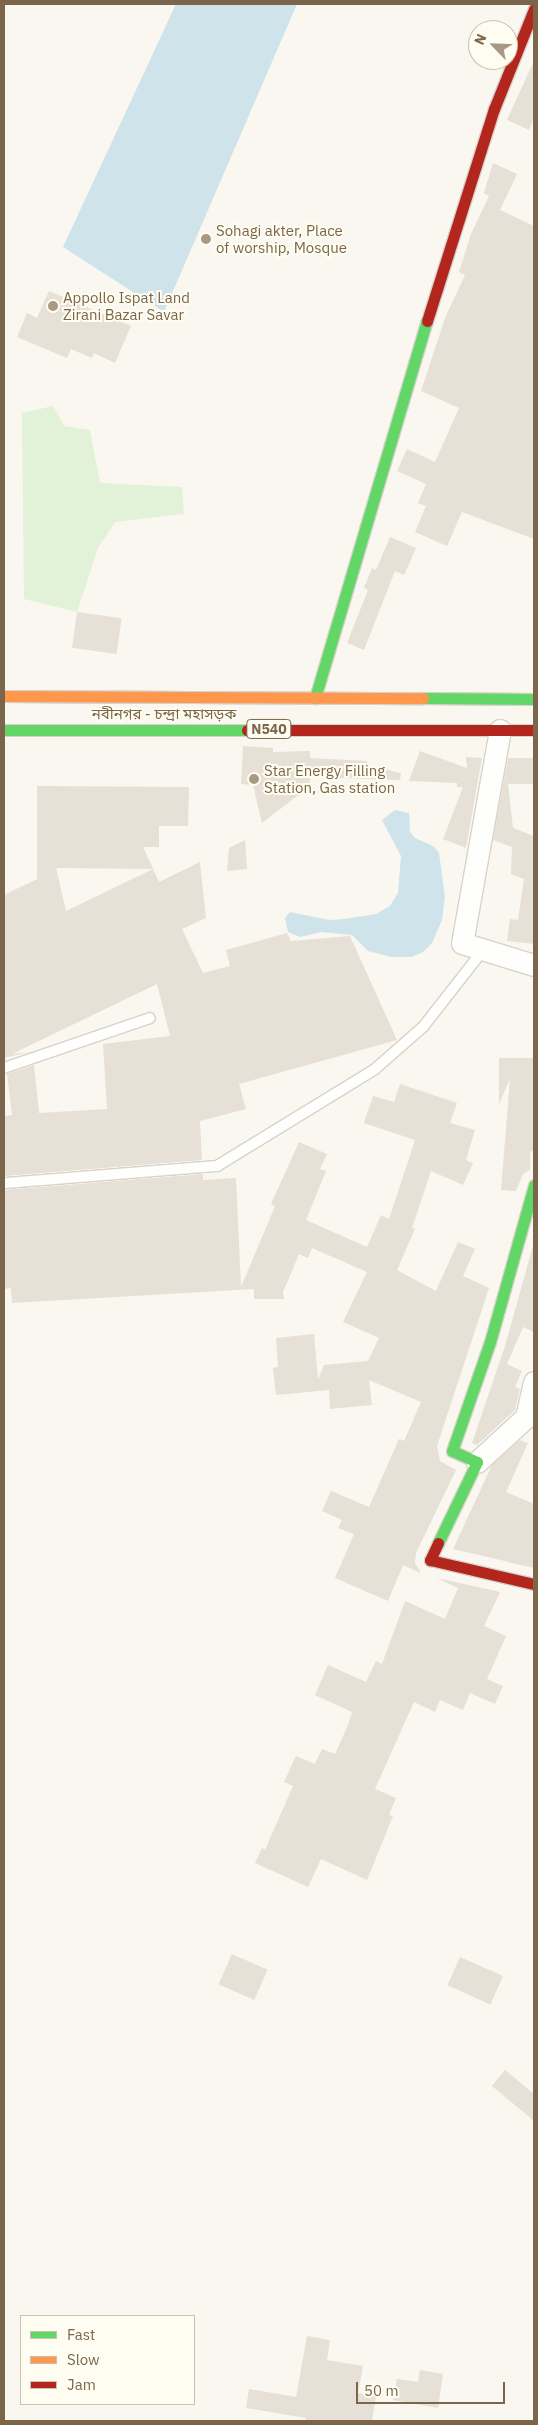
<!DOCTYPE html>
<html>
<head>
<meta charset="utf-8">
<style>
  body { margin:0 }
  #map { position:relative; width:538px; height:2425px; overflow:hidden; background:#f9f7ef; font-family:"IBM Plex Sans","Noto Sans Bengali",sans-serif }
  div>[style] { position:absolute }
  .green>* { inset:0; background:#e2f2d9 }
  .water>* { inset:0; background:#cfe3eb }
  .building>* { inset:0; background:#e6e0d6; transform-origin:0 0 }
  .roads { filter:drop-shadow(1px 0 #d7d3ca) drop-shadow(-1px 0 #d7d3ca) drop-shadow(0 1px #d7d3ca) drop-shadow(0 -1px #d7d3ca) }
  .lane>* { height:10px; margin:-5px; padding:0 5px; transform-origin:5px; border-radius:5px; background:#fefefd }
  .street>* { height:21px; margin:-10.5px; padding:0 10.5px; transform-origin:10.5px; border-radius:10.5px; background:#fefefd }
  .fast>* { height:11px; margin:-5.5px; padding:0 5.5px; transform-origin:5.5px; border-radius:5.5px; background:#63d668 }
  .slow>* { height:11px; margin:-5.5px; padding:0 5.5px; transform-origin:5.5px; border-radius:5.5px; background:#ff974d }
  .jam>* { height:11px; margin:-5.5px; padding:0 5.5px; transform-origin:5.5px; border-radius:5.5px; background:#b3261e }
  .dots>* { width:14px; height:14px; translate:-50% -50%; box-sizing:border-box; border:2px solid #fffdf2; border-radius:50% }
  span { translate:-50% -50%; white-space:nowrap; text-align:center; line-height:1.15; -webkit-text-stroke:4px #fffdf2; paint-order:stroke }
  .shield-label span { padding:1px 4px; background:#fffdf2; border:1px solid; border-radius:4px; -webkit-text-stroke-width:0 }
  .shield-label { font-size:14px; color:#7b664b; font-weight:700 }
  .poi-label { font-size:15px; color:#7b664b }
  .left { translate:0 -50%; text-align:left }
  .street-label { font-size:15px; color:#7b664b }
  .frame { position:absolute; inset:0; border:5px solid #7b664b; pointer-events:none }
  .legend { position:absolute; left:20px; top:2315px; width:175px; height:90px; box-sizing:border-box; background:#fffdf2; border:1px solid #cac1af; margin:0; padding:6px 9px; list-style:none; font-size:15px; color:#7b664b }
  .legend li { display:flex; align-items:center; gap:10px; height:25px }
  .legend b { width:25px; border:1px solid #cac1af }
  .north { position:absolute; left:468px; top:20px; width:50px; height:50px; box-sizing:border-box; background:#fffdf2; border:1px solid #cac1af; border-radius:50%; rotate:294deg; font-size:14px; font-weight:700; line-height:20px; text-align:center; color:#7b664b }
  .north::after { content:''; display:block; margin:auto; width:18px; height:22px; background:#a79984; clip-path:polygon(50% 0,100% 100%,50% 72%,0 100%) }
  .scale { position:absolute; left:356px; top:2382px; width:149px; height:22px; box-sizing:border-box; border:2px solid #7b664b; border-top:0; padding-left:6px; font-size:15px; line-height:18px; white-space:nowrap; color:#7b664b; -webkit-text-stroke:4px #fffdf2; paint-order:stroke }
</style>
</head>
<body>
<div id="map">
  <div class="green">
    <div style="clip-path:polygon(53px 406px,64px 426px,90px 430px,100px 483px,182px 487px,184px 514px,115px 522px,98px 548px,77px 612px,24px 599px,22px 413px)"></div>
  </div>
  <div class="water">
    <div style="clip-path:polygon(176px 4px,297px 4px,164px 312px,63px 247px)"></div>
    <div style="clip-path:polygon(395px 810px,409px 813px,410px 832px,415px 838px,433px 846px,439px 853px,445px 897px,442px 920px,432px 943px,423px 952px,411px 957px,391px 957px,368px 951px,352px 935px,321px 932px,300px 937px,288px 932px,285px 918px,290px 912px,329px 920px,344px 919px,376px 914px,390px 906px,398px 893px,401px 856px,382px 820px)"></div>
  </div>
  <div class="building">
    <div style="clip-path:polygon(534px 61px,534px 118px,529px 130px,507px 120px)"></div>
    <div style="clip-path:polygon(493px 163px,517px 174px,500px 210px,534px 226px,534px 539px,462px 512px,447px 546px,415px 532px,426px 506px,418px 503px,426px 484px,397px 471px,407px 449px,435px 462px,459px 408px,421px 391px,445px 318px,465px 275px,459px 272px,471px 234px,489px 196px,484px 193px)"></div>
    <div style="clip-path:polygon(49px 291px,131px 326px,115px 363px,94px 353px,92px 358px,71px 349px,67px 358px,17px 337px,27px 313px,37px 318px)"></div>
    <div style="clip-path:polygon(390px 537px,416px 548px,404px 575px,395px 571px,364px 650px,347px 643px,368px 590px,364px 588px,372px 568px,376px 570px)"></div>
    <div style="left:77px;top:612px;width:45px;height:36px;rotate:8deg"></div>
    <div style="clip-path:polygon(243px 746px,273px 748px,273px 752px,310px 751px,310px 758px,367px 761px,367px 765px,401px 773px,400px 780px,310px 777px,310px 786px,262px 823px,253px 785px,241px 784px)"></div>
    <div style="clip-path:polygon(420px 751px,467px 768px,466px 757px,482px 758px,466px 848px,443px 839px,463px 787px,457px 787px,457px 783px,409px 781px)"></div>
    <div style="clip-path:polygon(508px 758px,534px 758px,534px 784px,508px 784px,513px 828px,534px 836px,534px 944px,507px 941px,510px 919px,518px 920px,524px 879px,511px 874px,512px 847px,493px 840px)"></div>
    <div style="clip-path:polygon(evenodd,37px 786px,189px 787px,188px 826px,159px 826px,159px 847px,143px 847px,159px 882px,200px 862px,206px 918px,182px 929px,203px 973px,230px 966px,226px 950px,287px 933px,291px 941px,350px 936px,397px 1040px,239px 1084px,246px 1109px,200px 1121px,202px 1160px,4px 1176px,4px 1116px,12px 1115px,7px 1074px,34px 1065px,39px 1113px,107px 1109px,103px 1044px,170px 1036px,157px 984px,12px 1054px,29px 1052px,4px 1058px,4px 895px,37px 879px,37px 786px,56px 868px,153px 869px,66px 911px,56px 868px)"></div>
    <div style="clip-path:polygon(245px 840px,247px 869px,227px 871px,229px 848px)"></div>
    <div style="clip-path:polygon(499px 1058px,534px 1058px,534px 1152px,530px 1151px,530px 1170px,523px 1174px,516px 1191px,501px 1190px,510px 1079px,499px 1104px)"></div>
    <div style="clip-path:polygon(400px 1084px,457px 1103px,450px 1123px,475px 1130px,466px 1160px,473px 1163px,463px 1185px,431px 1171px,412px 1228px,415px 1229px,397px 1270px,436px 1291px,458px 1242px,475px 1249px,463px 1276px,489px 1288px,437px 1446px,440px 1461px,456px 1470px,416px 1553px,415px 1563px,421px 1573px,403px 1565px,388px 1601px,335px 1578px,354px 1534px,338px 1528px,342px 1520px,322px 1511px,331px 1491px,369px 1507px,399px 1439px,404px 1441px,421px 1402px,369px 1380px,372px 1405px,330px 1409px,329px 1390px,276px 1395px,273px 1368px,278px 1367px,276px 1338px,314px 1334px,318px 1380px,324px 1365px,368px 1361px,379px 1338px,343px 1322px,367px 1272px,312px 1248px,308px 1258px,299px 1254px,283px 1292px,284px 1299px,254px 1299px,254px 1289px,12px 1303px,11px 1288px,4px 1289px,4px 1190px,203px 1174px,203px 1180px,236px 1178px,241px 1287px,275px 1206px,271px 1204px,299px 1142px,327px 1154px,320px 1169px,326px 1171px,306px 1220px,367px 1247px,381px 1215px,389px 1219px,415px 1140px,364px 1123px,373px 1096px,394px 1102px)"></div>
    <div style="clip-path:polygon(534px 1242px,534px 1332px,523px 1327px,507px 1364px,522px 1371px,515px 1387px,520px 1389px,515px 1410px,477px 1445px,472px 1443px,505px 1346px)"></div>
    <div style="clip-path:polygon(520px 1440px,528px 1443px,506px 1492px,534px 1504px,534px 1568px,453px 1549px,492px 1465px)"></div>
    <div style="clip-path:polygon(437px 1578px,500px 1592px,484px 1626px,506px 1636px,487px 1679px,503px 1686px,495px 1704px,470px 1693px,463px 1710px,440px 1700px,435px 1712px,414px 1702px,375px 1789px,396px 1798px,389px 1815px,393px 1816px,367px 1880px,321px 1859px,308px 1887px,255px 1863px,262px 1848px,265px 1850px,293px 1786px,284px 1782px,296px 1756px,315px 1764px,322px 1749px,335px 1754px,348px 1725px,352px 1712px,315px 1695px,328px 1665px,366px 1682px,376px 1661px,382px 1664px,405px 1601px,445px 1619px,458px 1588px)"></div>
    <div style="left:232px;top:1954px;width:39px;height:33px;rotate:24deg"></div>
    <div style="left:460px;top:1957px;width:47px;height:31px;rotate:24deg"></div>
    <div style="clip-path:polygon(505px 2070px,534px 2094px,534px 2121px,492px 2086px)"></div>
    <div style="clip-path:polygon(307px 2336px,330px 2340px,327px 2360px,363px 2366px,358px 2393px,376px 2396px,372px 2421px,305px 2421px,306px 2418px,246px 2408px,249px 2389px,296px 2397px)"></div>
    <div style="clip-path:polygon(420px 2370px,443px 2374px,438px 2408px,393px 2400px,397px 2379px,418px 2382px)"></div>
  </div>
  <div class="roads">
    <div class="lane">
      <div style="left:4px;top:1068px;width:154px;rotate:-18.9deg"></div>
      <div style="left:4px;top:1183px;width:214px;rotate:-4.6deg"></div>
      <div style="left:217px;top:1166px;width:185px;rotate:-31.5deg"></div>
      <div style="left:375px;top:1069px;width:64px;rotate:-41.2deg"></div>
      <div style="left:423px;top:1027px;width:99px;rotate:-52deg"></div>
    </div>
    <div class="street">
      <div style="left:500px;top:730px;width:216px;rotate:100.1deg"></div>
      <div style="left:462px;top:943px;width:75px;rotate:17deg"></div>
      <div style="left:477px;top:1462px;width:67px;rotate:-42.6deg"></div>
      <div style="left:526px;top:1417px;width:36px;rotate:-77deg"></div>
    </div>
    <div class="fast">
      <div style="left:315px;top:698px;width:393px;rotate:-73.5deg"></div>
      <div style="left:423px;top:698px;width:111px;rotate:0.5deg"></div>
      <div style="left:4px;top:730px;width:243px"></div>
      <div style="left:438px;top:1543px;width:90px;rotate:-64.3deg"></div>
      <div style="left:477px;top:1462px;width:27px;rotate:-156deg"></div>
      <div style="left:452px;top:1451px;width:115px;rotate:-70.8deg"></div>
      <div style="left:490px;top:1342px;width:163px;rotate:-74.3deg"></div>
    </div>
    <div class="slow">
      <div style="left:4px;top:696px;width:419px;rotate:0.3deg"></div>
    </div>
    <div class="jam">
      <div style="left:427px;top:321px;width:222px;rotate:-72.5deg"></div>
      <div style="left:494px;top:109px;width:108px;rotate:-68.2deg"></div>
      <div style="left:247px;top:730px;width:287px"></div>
      <div style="left:438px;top:1543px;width:19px;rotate:115deg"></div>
      <div style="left:430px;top:1560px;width:107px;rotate:13deg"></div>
    </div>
  </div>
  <div class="dots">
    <div style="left:206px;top:239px;background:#a79984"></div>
    <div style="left:53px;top:306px;background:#a79984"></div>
    <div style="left:254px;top:779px;background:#a79984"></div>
  </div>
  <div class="shield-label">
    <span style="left:269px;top:729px">N540</span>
  </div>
  <div class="poi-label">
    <span class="left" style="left:216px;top:239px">Sohagi akter, Place<br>of worship, Mosque</span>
    <span class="left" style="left:63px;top:306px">Appollo Ispat Land<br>Zirani Bazar Savar</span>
    <span class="left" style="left:264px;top:779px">Star Energy Filling<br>Station, Gas station</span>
  </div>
  <div class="street-label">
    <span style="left:164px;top:714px">নবীনগর - চন্দ্রা মহাসড়ক</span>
  </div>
  <div class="frame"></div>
  <ul class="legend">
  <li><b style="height:6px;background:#63d668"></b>Fast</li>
  <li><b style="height:6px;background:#ff974d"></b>Slow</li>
  <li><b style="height:6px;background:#b3261e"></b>Jam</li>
  </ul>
  <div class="north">N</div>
  <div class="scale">50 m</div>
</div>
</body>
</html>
